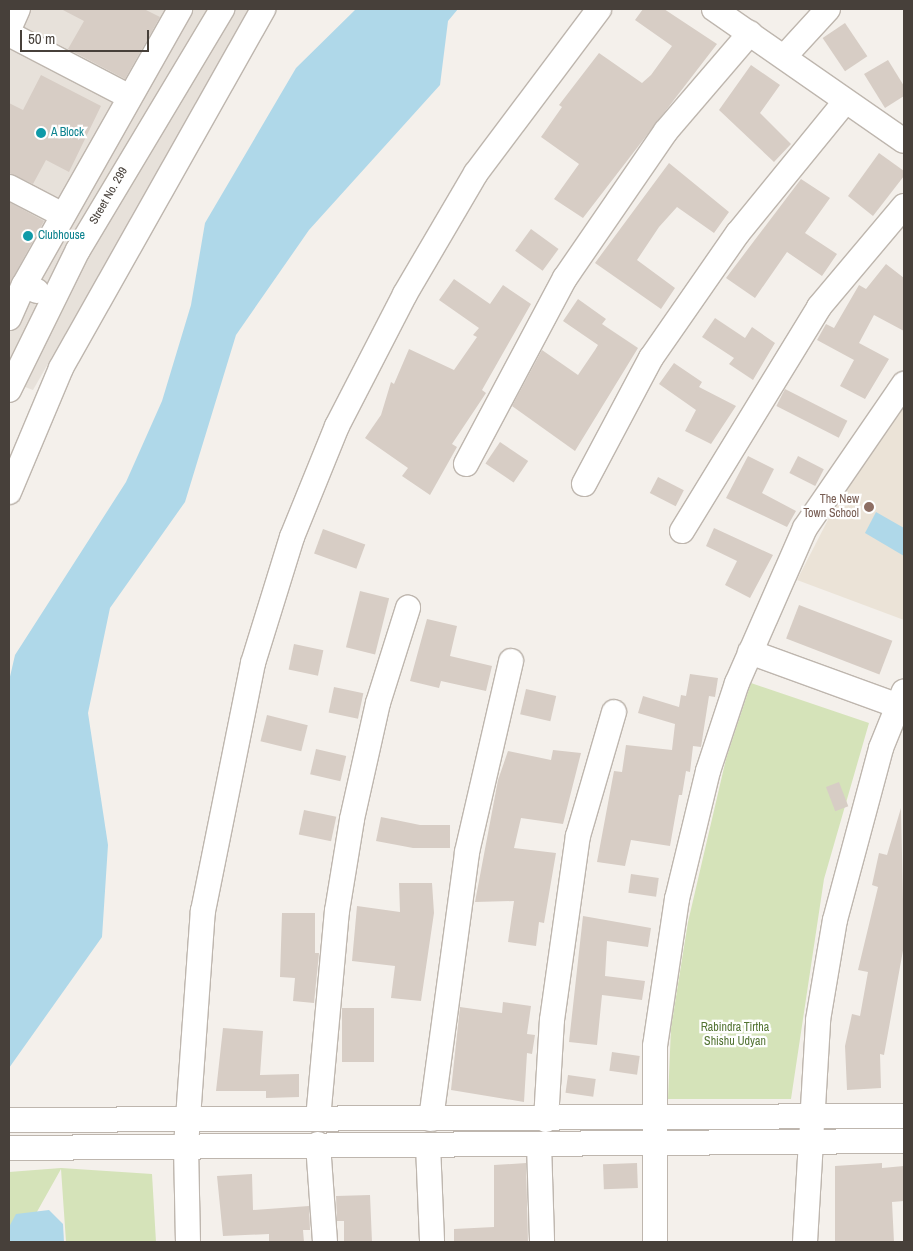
<!DOCTYPE html>
<html>
<head>
<meta charset="utf-8">
<style>
  body { margin:0 }
  #map { position:relative; width:913px; height:1251px; overflow:hidden; background:#f4f0eb; font-family:"Archivo Narrow",sans-serif }
  div>[style] { position:absolute }
  .residential>* { inset:0; background:#e7e1da }
  .education>* { inset:0; background:#ebe3d7 }
  .green>* { inset:0; background:#d5e3b9 }
  .water>* { inset:0; background:#afd8e9 }
  .building>* { inset:0; background:#d7cdc5; transform-origin:0 0 }
  .roads { filter:drop-shadow(1px 0 #beb6ae) drop-shadow(-1px 0 #beb6ae) drop-shadow(0 1px #beb6ae) drop-shadow(0 -1px #beb6ae) }
  .minor>* { height:24px; margin:-12px; padding:0 12px; transform-origin:12px; border-radius:12px; background:#fff }
  .dots>* { width:14px; height:14px; translate:-50% -50%; box-sizing:border-box; border:2px solid #fff; border-radius:50% }
  span { translate:-50% -50%; white-space:nowrap; text-align:center; line-height:1.15; -webkit-text-stroke:4.5px #fff; paint-order:stroke }
  .culture-label { font-size:12px; color:#0d838f }
  .left { translate:0 -50%; text-align:left }
  .street-label { font-size:12px; color:#47403a }
  .education-label { font-size:12px; color:#785e54 }
  .right { translate:-100% -50%; text-align:right }
  .park-label { font-size:12px; color:#537333 }
  .frame { position:absolute; inset:0; border:10px solid #47403a; pointer-events:none }
  .scale { position:absolute; left:20px; top:30px; width:129px; height:22px; box-sizing:border-box; border:2px solid #47403a; border-top:0; padding-left:6px; font-size:15px; line-height:18px; white-space:nowrap; color:#47403a; -webkit-text-stroke:4px #fff; paint-order:stroke }
</style>
</head>
<body>
<div id="map">
  <div class="residential">
    <div style="clip-path:polygon(9px 9px,251px 9px,33px 390px,9px 381px)"></div>
  </div>
  <div class="education">
    <div style="clip-path:polygon(904px 402px,904px 620px,797px 580px,850px 477px)"></div>
  </div>
  <div class="green">
    <div style="clip-path:polygon(751px 683px,869px 723px,824px 879px,791px 1099px,668px 1099px,671px 1028px,688px 922px,726px 759px)"></div>
    <div style="clip-path:polygon(61px 1168px,152px 1174px,156px 1242px,66px 1242px,61px 1169px,20px 1242px,9px 1242px,9px 1172px)"></div>
  </div>
  <div class="water">
    <div style="clip-path:polygon(356px 9px,458px 9px,448px 21px,440px 85px,309px 230px,236px 335px,185px 502px,110px 608px,88px 713px,108px 845px,102px 937px,9px 1068px,9px 681px,15px 655px,126px 482px,162px 401px,191px 305px,205px 223px,296px 68px)"></div>
    <div style="clip-path:polygon(876px 512px,904px 528px,904px 556px,865px 533px)"></div>
    <div style="clip-path:polygon(49px 1210px,63px 1224px,64px 1242px,9px 1242px,9px 1227px,16px 1214px)"></div>
  </div>
  <div class="building">
    <div style="clip-path:polygon(61px 9px,144px 9px,160px 17px,125px 79px,68px 49px,84px 21px)"></div>
    <div style="clip-path:polygon(643px 9px,664px 9px,717px 44px,583px 218px,554px 199px,579px 164px,541px 137px,562px 107px,559px 105px,599px 53px,642px 83px,651px 75px,672px 46px,635px 20px)"></div>
    <div style="left:845px;top:23px;width:40px;height:27px;rotate:56deg"></div>
    <div style="clip-path:polygon(888px 60px,904px 86px,904px 96px,885px 108px,864px 74px)"></div>
    <div style="clip-path:polygon(751px 65px,780px 85px,760px 113px,791px 144px,774px 162px,719px 110px)"></div>
    <div style="clip-path:polygon(41px 75px,101px 106px,69px 172px,46px 160px,33px 184px,9px 173px,9px 103px,23px 110px)"></div>
    <div style="clip-path:polygon(879px 153px,904px 171px,904px 176px,873px 216px,848px 196px)"></div>
    <div style="clip-path:polygon(669px 163px,729px 212px,714px 233px,677px 207px,659px 227px,637px 260px,675px 288px,661px 309px,595px 263px)"></div>
    <div style="clip-path:polygon(801px 179px,830px 198px,805px 233px,837px 254px,822px 276px,787px 252px,755px 298px,726px 278px)"></div>
    <div style="clip-path:polygon(9px 202px,44px 221px,9px 285px)"></div>
    <div style="left:531px;top:229px;width:34px;height:27px;rotate:36deg"></div>
    <div style="clip-path:polygon(886px 264px,904px 278px,904px 331px,874px 315px,859px 343px,889px 359px,865px 399px,840px 386px,854px 360px,817px 340px,826px 324px,834px 328px,859px 285px,866px 289px)"></div>
    <div style="clip-path:polygon(454px 279px,490px 304px,503px 285px,531px 304px,482px 390px,486px 393px,452px 444px,457px 447px,430px 495px,402px 476px,408px 468px,365px 438px,381px 415px,391px 382px,394px 384px,409px 349px,454px 370px,477px 337px,473px 335px,479px 328px,439px 300px)"></div>
    <div style="clip-path:polygon(578px 299px,606px 319px,602px 324px,638px 348px,575px 451px,512px 406px,542px 350px,578px 375px,595px 350px,598px 345px,563px 321px)"></div>
    <div style="clip-path:polygon(715px 318px,745px 338px,752px 327px,775px 343px,753px 380px,729px 364px,734px 358px,702px 337px)"></div>
    <div style="clip-path:polygon(674px 363px,702px 382px,699px 387px,736px 406px,711px 444px,685px 431px,696px 410px,659px 384px)"></div>
    <div style="left:785px;top:389px;width:70px;height:19px;rotate:27deg"></div>
    <div style="left:500px;top:442px;width:34px;height:26px;rotate:34deg"></div>
    <div style="clip-path:polygon(748px 456px,774px 469px,762px 493px,796px 511px,787px 527px,726px 498px)"></div>
    <div style="left:798px;top:456px;width:29px;height:19px;rotate:27deg"></div>
    <div style="left:658px;top:477px;width:29px;height:18px;rotate:27deg"></div>
    <div style="clip-path:polygon(714px 528px,773px 555px,750px 598px,725px 585px,737px 561px,706px 546px)"></div>
    <div style="left:323px;top:529px;width:45px;height:26px;rotate:20deg"></div>
    <div style="left:360px;top:591px;width:30px;height:58px;rotate:14deg"></div>
    <div style="left:799px;top:605px;width:100px;height:36px;rotate:21deg"></div>
    <div style="clip-path:polygon(427px 619px,457px 626px,450px 656px,492px 666px,486px 691px,441px 681px,439px 688px,410px 681px)"></div>
    <div style="left:294px;top:644px;width:30px;height:26px;rotate:12deg"></div>
    <div style="clip-path:polygon(690px 674px,718px 678px,715px 697px,709px 696px,701px 747px,693px 746px,690px 772px,686px 771px,682px 795px,679px 795px,670px 846px,631px 840px,625px 866px,597px 862px,614px 771px,622px 772px,626px 745px,672px 750px,675px 724px,638px 713px,643px 696px,679px 707px,681px 695px,686px 696px)"></div>
    <div style="left:334px;top:687px;width:30px;height:26px;rotate:12deg"></div>
    <div style="left:526px;top:689px;width:31px;height:26px;rotate:13deg"></div>
    <div style="left:267px;top:715px;width:42px;height:27px;rotate:14deg"></div>
    <div style="left:316px;top:749px;width:31px;height:26px;rotate:13deg"></div>
    <div style="clip-path:polygon(553px 750px,581px 753px,563px 824px,521px 818px,514px 848px,556px 853px,544px 923px,539px 922px,536px 946px,508px 942px,514px 901px,475px 902px,498px 780px,508px 751px,551px 760px)"></div>
    <div style="left:839px;top:782px;width:26px;height:14px;rotate:69deg"></div>
    <div style="clip-path:polygon(901px 808px,904px 945px,884px 1055px,880px 1054px,881px 1088px,847px 1090px,845px 1046px,852px 1014px,860px 1016px,868px 972px,858px 970px,878px 887px,872px 885px,879px 853px,887px 855px)"></div>
    <div style="left:304px;top:810px;width:33px;height:25px;rotate:12deg"></div>
    <div style="clip-path:polygon(381px 817px,420px 825px,450px 825px,450px 848px,413px 848px,376px 841px)"></div>
    <div style="left:631px;top:874px;width:28px;height:19px;rotate:8deg"></div>
    <div style="clip-path:polygon(399px 883px,432px 883px,434px 913px,421px 1001px,391px 998px,395px 966px,352px 961px,357px 906px,400px 912px)"></div>
    <div style="clip-path:polygon(282px 913px,315px 913px,315px 953px,319px 953px,314px 1003px,293px 1001px,295px 978px,280px 977px)"></div>
    <div style="clip-path:polygon(583px 916px,651px 928px,648px 947px,607px 941px,605px 976px,645px 981px,642px 1000px,602px 995px,597px 1045px,569px 1042px)"></div>
    <div style="clip-path:polygon(503px 1002px,531px 1006px,527px 1034px,535px 1035px,532px 1054px,527px 1053px,524px 1102px,451px 1090px,460px 1007px,502px 1013px)"></div>
    <div style="left:342px;top:1008px;width:32px;height:54px"></div>
    <div style="clip-path:polygon(223px 1028px,263px 1031px,260px 1075px,299px 1074px,299px 1097px,266px 1098px,266px 1091px,216px 1091px)"></div>
    <div style="left:612px;top:1052px;width:28px;height:19px;rotate:8deg"></div>
    <div style="left:568px;top:1075px;width:28px;height:18px;rotate:8deg"></div>
    <div style="clip-path:polygon(526px 1163px,528px 1242px,454px 1242px,454px 1229px,494px 1227px,494px 1165px)"></div>
    <div style="left:637px;top:1163px;width:25px;height:34px;rotate:88deg"></div>
    <div style="clip-path:polygon(882px 1163px,882px 1168px,904px 1166px,904px 1201px,892px 1202px,894px 1242px,835px 1242px,835px 1166px)"></div>
    <div style="clip-path:polygon(252px 1174px,253px 1210px,309px 1206px,310px 1230px,303px 1230px,304px 1242px,269px 1242px,269px 1234px,223px 1236px,217px 1176px)"></div>
    <div style="clip-path:polygon(370px 1195px,372px 1242px,344px 1242px,344px 1221px,337px 1221px,336px 1196px)"></div>
  </div>
  <div class="roads">
    <div class="minor">
      <div style="left:714px;top:9px;width:231px;rotate:34.8deg"></div>
      <div style="left:9px;top:29px;width:22px;rotate:-66deg"></div>
      <div style="left:9px;top:34px;width:136px;rotate:27.5deg"></div>
      <div style="left:784px;top:57px;width:65px;rotate:-47.5deg"></div>
      <div style="left:9px;top:187px;width:61px;rotate:27.4deg"></div>
      <div style="left:24px;top:285px;width:317px;rotate:-60.5deg"></div>
      <div style="left:9px;top:318px;width:36px;rotate:-66deg"></div>
      <div style="left:24px;top:285px;width:14px;rotate:25deg"></div>
      <div style="left:9px;top:390px;width:156px;rotate:-63.8deg"></div>
      <div style="left:78px;top:250px;width:281px;rotate:-59.1deg"></div>
      <div style="left:466px;top:464px;width:211px;rotate:-62deg"></div>
      <div style="left:565px;top:278px;width:178px;rotate:-55.5deg"></div>
      <div style="left:666px;top:131px;width:129px;rotate:-49.4deg"></div>
      <div style="left:584px;top:484px;width:143px;rotate:-62deg"></div>
      <div style="left:651px;top:358px;width:152px;rotate:-55.2deg"></div>
      <div style="left:738px;top:233px;width:169px;rotate:-50.8deg"></div>
      <div style="left:9px;top:492px;width:134px;rotate:-67.2deg"></div>
      <div style="left:61px;top:368px;width:412px;rotate:-60.6deg"></div>
      <div style="left:682px;top:531px;width:263px;rotate:-58.5deg"></div>
      <div style="left:819px;top:307px;width:132px;rotate:-49.9deg"></div>
      <div style="left:750px;top:652px;width:158px;rotate:20deg"></div>
      <div style="left:318px;top:1119px;width:209px;rotate:-84.8deg"></div>
      <div style="left:337px;top:911px;width:93px;rotate:-80.7deg"></div>
      <div style="left:352px;top:819px;width:119px;rotate:-77.4deg"></div>
      <div style="left:378px;top:703px;width:100px;rotate:-72.5deg"></div>
      <div style="left:431px;top:1119px;width:269px;rotate:-82.3deg"></div>
      <div style="left:467px;top:852px;width:196px;rotate:-77deg"></div>
      <div style="left:9px;top:1120px;width:895px;rotate:-0.26deg"></div>
      <div style="left:546px;top:1120px;width:100px;rotate:-86.6deg"></div>
      <div style="left:552px;top:1020px;width:186px;rotate:-82deg"></div>
      <div style="left:578px;top:836px;width:129px;rotate:-73.8deg"></div>
      <div style="left:318px;top:1144px;width:98px;rotate:85.9deg"></div>
      <div style="left:539px;top:1144px;width:98px;rotate:88.2deg"></div>
      <div style="left:428px;top:1145px;width:97px;rotate:87.6deg"></div>
      <div style="left:9px;top:1148px;width:895px;rotate:-0.45deg"></div>
      <div style="left:188px;top:1242px;width:96px;rotate:-91.2deg"></div>
      <div style="left:186px;top:1146px;width:236px;rotate:-85.9deg"></div>
      <div style="left:203px;top:911px;width:253px;rotate:-78.6deg"></div>
      <div style="left:253px;top:663px;width:132px;rotate:-72.8deg"></div>
      <div style="left:292px;top:537px;width:120px;rotate:-67.9deg"></div>
      <div style="left:337px;top:426px;width:148px;rotate:-62.7deg"></div>
      <div style="left:405px;top:294px;width:140px;rotate:-59.6deg"></div>
      <div style="left:476px;top:173px;width:205px;rotate:-53.1deg"></div>
      <div style="left:655px;top:1242px;width:196px;rotate:-90deg"></div>
      <div style="left:655px;top:1046px;width:149px;rotate:-81.5deg"></div>
      <div style="left:677px;top:899px;width:132px;rotate:-76.4deg"></div>
      <div style="left:708px;top:771px;width:93px;rotate:-71.8deg"></div>
      <div style="left:737px;top:683px;width:169px;rotate:-66.3deg"></div>
      <div style="left:805px;top:528px;width:175px;rotate:-55.5deg"></div>
      <div style="left:805px;top:1242px;width:222px;rotate:-86.6deg"></div>
      <div style="left:818px;top:1020px;width:101px;rotate:-80.4deg"></div>
      <div style="left:835px;top:920px;width:178px;rotate:-75deg"></div>
      <div style="left:881px;top:748px;width:61px;rotate:-68deg"></div>
    </div>
  </div>
  <div class="dots">
    <div style="left:41px;top:133px;background:#0f9aa8"></div>
    <div style="left:28px;top:236px;background:#0f9aa8"></div>
    <div style="left:869px;top:507px;background:#8d6e63"></div>
  </div>
  <div class="culture-label">
    <span class="left" style="left:51px;top:133px">A Block</span>
    <span class="left" style="left:38px;top:236px">Clubhouse</span>
  </div>
  <div class="street-label">
    <span style="left:109px;top:196px;rotate:-60deg">Street No. 299</span>
  </div>
  <div class="education-label">
    <span class="right" style="left:859px;top:507px">The New<br>Town School</span>
  </div>
  <div class="park-label">
    <span style="left:735px;top:1035px">Rabindra Tirtha<br>Shishu Udyan</span>
  </div>
  <div class="frame"></div>
  <div class="scale">50 m</div>
</div>
</body>
</html>
